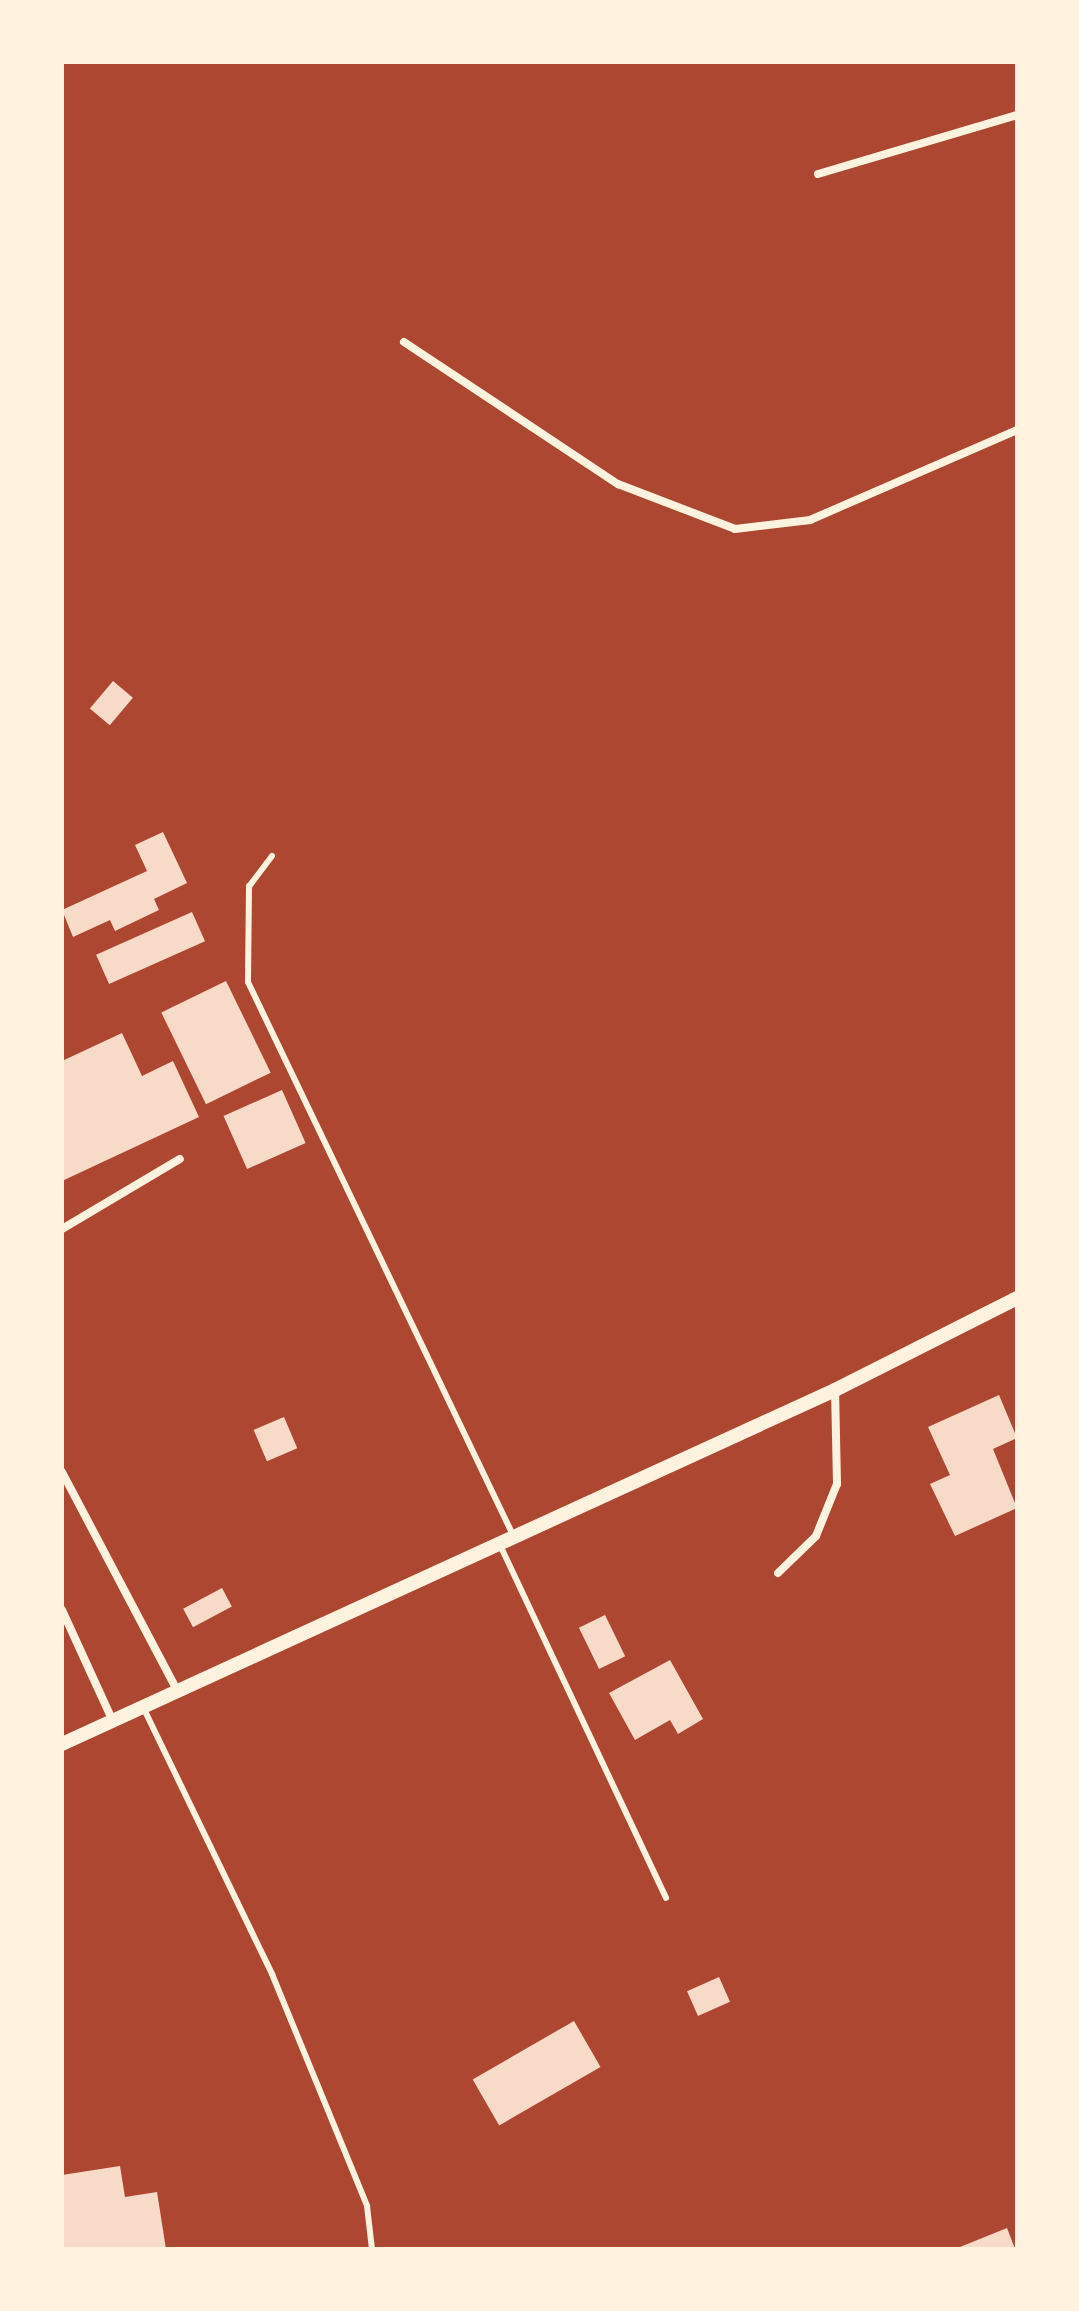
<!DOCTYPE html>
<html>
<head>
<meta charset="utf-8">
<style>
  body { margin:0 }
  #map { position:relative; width:1079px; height:2311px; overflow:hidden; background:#c8553d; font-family:Cabin,sans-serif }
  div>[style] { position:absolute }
  .green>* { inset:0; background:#ae4732; transform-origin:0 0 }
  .building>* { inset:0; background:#f7dbc8; transform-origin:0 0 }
  .service>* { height:6px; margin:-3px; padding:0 3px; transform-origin:3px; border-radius:3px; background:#fff3e0 }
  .minor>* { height:8px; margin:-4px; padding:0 4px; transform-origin:4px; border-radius:4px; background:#fff3e0 }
  .tertiary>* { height:14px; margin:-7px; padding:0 7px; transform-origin:7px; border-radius:7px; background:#fff3e0 }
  span { translate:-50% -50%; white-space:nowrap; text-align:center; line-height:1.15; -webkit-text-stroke:8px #fff3e0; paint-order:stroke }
  .frame { position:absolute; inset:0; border:64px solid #fff3e0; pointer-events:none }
</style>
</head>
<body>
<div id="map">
  <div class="green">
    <div style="left:62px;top:62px;width:955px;height:2187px"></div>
  </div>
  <div class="building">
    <div style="left:113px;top:681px;width:26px;height:36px;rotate:40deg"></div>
    <div style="clip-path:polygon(163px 832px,187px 883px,154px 899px,159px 910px,115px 931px,110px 920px,73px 937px,62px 910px,147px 871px,135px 845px)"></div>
    <div style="left:192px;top:912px;width:32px;height:105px;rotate:66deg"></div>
    <div style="left:226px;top:981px;width:102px;height:72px;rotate:64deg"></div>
    <div style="clip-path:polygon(122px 1033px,142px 1076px,173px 1061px,199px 1117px,62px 1181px,62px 1061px)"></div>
    <div style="left:282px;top:1090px;width:58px;height:64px;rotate:66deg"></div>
    <div style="clip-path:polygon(999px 1395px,1017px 1438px,993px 1449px,1017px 1508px,955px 1536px,930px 1484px,950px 1475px,928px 1427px)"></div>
    <div style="left:284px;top:1417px;width:34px;height:33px;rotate:67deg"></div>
    <div style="left:222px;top:1588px;width:21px;height:44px;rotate:62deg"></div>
    <div style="left:605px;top:1615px;width:46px;height:29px;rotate:64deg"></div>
    <div style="clip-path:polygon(670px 1660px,703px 1719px,678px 1734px,670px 1720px,635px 1740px,609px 1693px)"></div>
    <div style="left:719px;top:1977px;width:27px;height:35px;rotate:66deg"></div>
    <div style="left:574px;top:2021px;width:53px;height:117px;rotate:60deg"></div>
    <div style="clip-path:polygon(120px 2166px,125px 2197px,157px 2192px,166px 2249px,62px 2249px,62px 2175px)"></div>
    <div style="clip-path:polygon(1007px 2228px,1015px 2249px,955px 2249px)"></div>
  </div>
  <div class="service">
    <div style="left:272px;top:856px;width:38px;rotate:127deg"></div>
    <div style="left:249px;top:886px;width:96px;rotate:90.6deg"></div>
    <div style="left:248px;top:982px;width:613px;rotate:64.4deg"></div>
    <div style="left:500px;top:1545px;width:390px;rotate:64.8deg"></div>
    <div style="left:143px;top:1707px;width:297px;rotate:64.2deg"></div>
    <div style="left:272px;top:1974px;width:251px;rotate:67.7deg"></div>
    <div style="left:367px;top:2206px;width:43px;rotate:83.4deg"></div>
  </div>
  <div class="minor">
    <div style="left:818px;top:174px;width:208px;rotate:-16.5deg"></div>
    <div style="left:404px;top:342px;width:257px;rotate:33.6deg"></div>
    <div style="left:618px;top:484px;width:125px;rotate:21deg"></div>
    <div style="left:735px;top:529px;width:76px;rotate:-6.8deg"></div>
    <div style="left:810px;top:520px;width:226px;rotate:-23.5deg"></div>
    <div style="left:62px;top:1229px;width:137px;rotate:-30.7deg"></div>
    <div style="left:62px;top:1472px;width:244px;rotate:62.2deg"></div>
    <div style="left:778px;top:1573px;width:53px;rotate:-44.2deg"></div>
    <div style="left:816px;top:1536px;width:56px;rotate:-68deg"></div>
    <div style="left:837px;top:1484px;width:94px;rotate:-91.2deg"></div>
    <div style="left:62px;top:1610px;width:120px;rotate:65.4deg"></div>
  </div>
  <div class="tertiary">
    <div style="left:62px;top:1744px;width:850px;rotate:-24.61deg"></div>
    <div style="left:835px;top:1390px;width:204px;rotate:-26.8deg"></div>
  </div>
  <div class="frame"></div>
</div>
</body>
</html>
